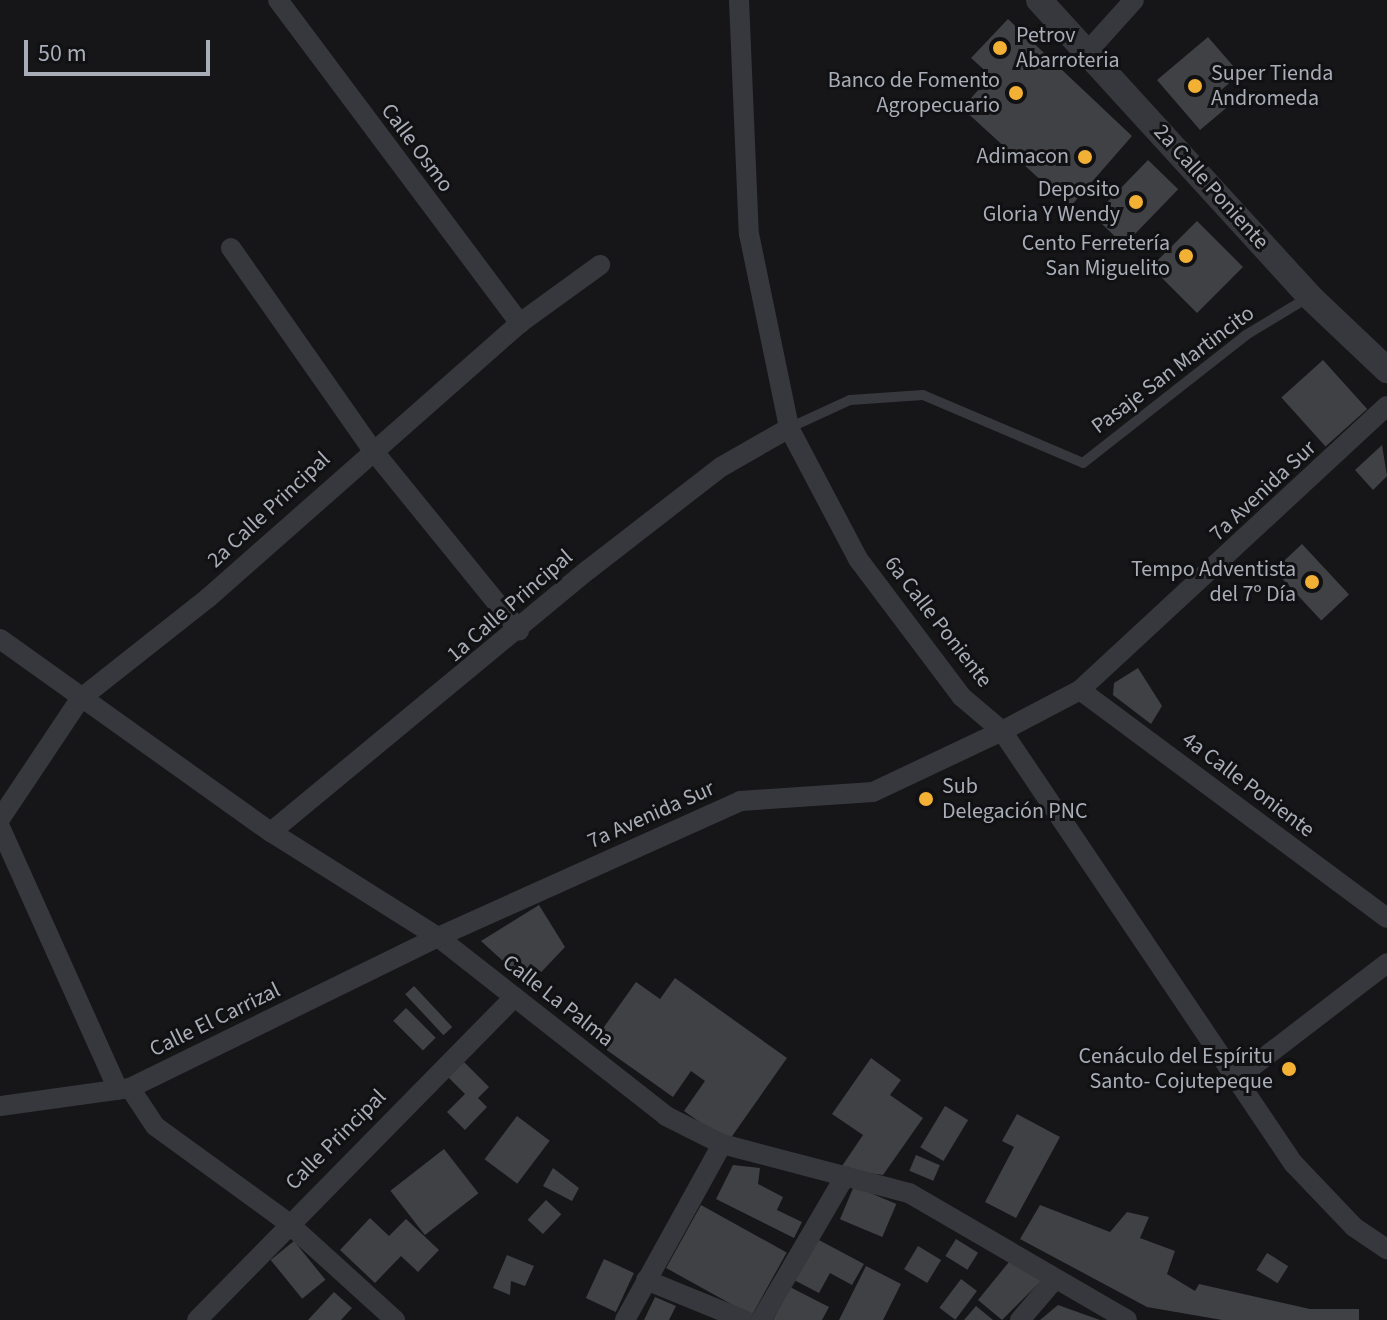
<!DOCTYPE html>
<html>
<head>
<meta charset="utf-8">
<style>
  body { margin:0 }
  #map { position:relative; width:1387px; height:1320px; overflow:hidden; background:#161618; font-family:"Source Sans 3",sans-serif }
  div>[style] { position:absolute }
  .building>* { inset:0; background:#404145; transform-origin:0 0 }
  .service>* { height:10px; margin:-5px; padding:0 5px; transform-origin:5px; border-radius:5px; background:#37383d }
  .minor>* { height:20px; margin:-10px; padding:0 10px; transform-origin:10px; border-radius:10px; background:#37383d }
  .tertiary>* { height:26px; margin:-13px; padding:0 13px; transform-origin:13px; border-radius:13px; background:#37383d }
  .dots>* { width:22px; height:22px; translate:-50% -50%; box-sizing:border-box; border:4px solid #111113; border-radius:50% }
  span { translate:-50% -50%; white-space:nowrap; text-align:center; line-height:1.15; -webkit-text-stroke:6px #111113; paint-order:stroke }
  .poi-label { font-size:22px; color:#a8adb8 }
  .left { translate:0 -50%; text-align:left }
  .right { translate:-100% -50%; text-align:right }
  .street-label { font-size:22px; color:#a8adb8 }
  .scale { position:absolute; left:24px; top:40px; width:186px; height:36px; box-sizing:border-box; border:4px solid #a8adb8; border-top:0; padding-left:10px; font-size:24px; line-height:28px; white-space:nowrap; color:#a8adb8; -webkit-text-stroke:6px #111113; paint-order:stroke }
</style>
</head>
<body>
<div id="map">
  <div class="building">
    <div style="clip-path:polygon(1008px 19px,1132px 136px,1070px 207px,962px 108px,991px 76px,971px 58px)"></div>
    <div style="clip-path:polygon(1208px 37px,1240px 74px,1220px 91px,1231px 104px,1200px 130px,1157px 80px)"></div>
    <div style="left:1148px;top:160px;width:42px;height:78px;rotate:44deg"></div>
    <div style="left:1197px;top:221px;width:65px;height:65px;rotate:45deg"></div>
    <div style="left:1323px;top:360px;width:66px;height:56px;rotate:48deg"></div>
    <div style="clip-path:polygon(1382px 445px,1387px 476px,1373px 490px,1355px 470px)"></div>
    <div style="left:1302px;top:544px;width:69px;height:38px;rotate:47deg"></div>
    <div style="clip-path:polygon(1138px 668px,1162px 706px,1151px 724px,1113px 695px,1114px 683px)"></div>
    <div style="clip-path:polygon(539px 905px,565px 947px,529px 985px,481px 941px)"></div>
    <div style="clip-path:polygon(675px 978px,787px 1058px,728px 1142px,684px 1111px,705px 1081px,691px 1071px,673px 1097px,594px 1041px,636px 982px,660px 999px)"></div>
    <div style="left:414px;top:986px;width:56px;height:12px;rotate:47deg"></div>
    <div style="left:406px;top:1008px;width:42px;height:18px;rotate:45deg"></div>
    <div style="clip-path:polygon(871px 1058px,901px 1080px,890px 1095px,923px 1118px,883px 1175px,840px 1169px,863px 1135px,832px 1114px)"></div>
    <div style="clip-path:polygon(463px 1061px,489px 1087px,478px 1098px,487px 1107px,465px 1130px,447px 1112px,465px 1094px,448px 1077px)"></div>
    <div style="left:945px;top:1106px;width:27px;height:48px;rotate:31deg"></div>
    <div style="clip-path:polygon(1017px 1114px,1060px 1137px,1016px 1218px,985px 1202px,1014px 1147px,1002px 1141px)"></div>
    <div style="left:517px;top:1116px;width:41px;height:54px;rotate:37deg"></div>
    <div style="left:444px;top:1149px;width:56px;height:68px;rotate:52deg"></div>
    <div style="left:916px;top:1155px;width:26px;height:17px;rotate:23deg"></div>
    <div style="clip-path:polygon(733px 1165px,760px 1168px,758px 1184px,783px 1197px,777px 1210px,802px 1222px,794px 1238px,716px 1199px)"></div>
    <div style="clip-path:polygon(553px 1168px,579px 1188px,572px 1201px,543px 1186px)"></div>
    <div style="left:854px;top:1186px;width:46px;height:36px;rotate:23deg"></div>
    <div style="left:546px;top:1200px;width:21px;height:27px;rotate:43deg"></div>
    <div style="left:701px;top:1205px;width:98px;height:72px;rotate:29deg"></div>
    <div style="clip-path:polygon(1040px 1205px,1110px 1232px,1127px 1212px,1149px 1217px,1140px 1238px,1175px 1251px,1167px 1274px,1195px 1291px,1199px 1284px,1310px 1309px,1359px 1309px,1359px 1320px,1222px 1320px,1147px 1307px,1020px 1239px)"></div>
    <div style="clip-path:polygon(370px 1218px,389px 1236px,406px 1219px,439px 1250px,418px 1272px,401px 1256px,375px 1283px,340px 1250px)"></div>
    <div style="clip-path:polygon(817px 1239px,864px 1264px,852px 1285px,830px 1273px,819px 1293px,794px 1280px)"></div>
    <div style="left:956px;top:1239px;width:26px;height:20px;rotate:32deg"></div>
    <div style="left:294px;top:1241px;width:50px;height:30px;rotate:51deg"></div>
    <div style="left:918px;top:1246px;width:27px;height:27px;rotate:31deg"></div>
    <div style="left:1267px;top:1253px;width:25px;height:20px;rotate:32deg"></div>
    <div style="clip-path:polygon(507px 1255px,534px 1266px,525px 1286px,511px 1281px,510px 1295px,493px 1288px)"></div>
    <div style="clip-path:polygon(1013px 1257px,1042px 1280px,1002px 1320px,978px 1300px)"></div>
    <div style="left:604px;top:1259px;width:33px;height:43px;rotate:25deg"></div>
    <div style="clip-path:polygon(866px 1266px,901px 1284px,883px 1320px,839px 1320px)"></div>
    <div style="left:961px;top:1279px;width:20px;height:36px;rotate:37deg"></div>
    <div style="clip-path:polygon(790px 1287px,829px 1307px,822px 1320px,773px 1320px)"></div>
    <div style="clip-path:polygon(334px 1292px,352px 1308px,341px 1320px,308px 1320px)"></div>
    <div style="clip-path:polygon(655px 1297px,676px 1306px,669px 1320px,644px 1320px)"></div>
    <div style="clip-path:polygon(1058px 1305px,1100px 1320px,1040px 1320px)"></div>
    <div style="clip-path:polygon(976px 1306px,993px 1320px,964px 1320px)"></div>
  </div>
  <div class="service">
    <div style="left:789px;top:428px;width:67px;rotate:-24.7deg"></div>
    <div style="left:850px;top:400px;width:73px;rotate:-3.9deg"></div>
    <div style="left:923px;top:395px;width:174px;rotate:23deg"></div>
    <div style="left:1083px;top:463px;width:207px;rotate:-38.1deg"></div>
    <div style="left:1246px;top:335px;width:71px;rotate:-31.2deg"></div>
  </div>
  <div class="minor">
    <div style="left:278px;top:0;width:404px;rotate:53.2deg"></div>
    <div style="left:739px;top:0;width:234px;rotate:87.6deg"></div>
    <div style="left:749px;top:234px;width:198px;rotate:78.3deg"></div>
    <div style="left:789px;top:428px;width:148px;rotate:62.2deg"></div>
    <div style="left:858px;top:559px;width:173px;rotate:53deg"></div>
    <div style="left:962px;top:697px;width:52px;rotate:40.4deg"></div>
    <div style="left:1002px;top:731px;width:521px;rotate:56.04deg"></div>
    <div style="left:1293px;top:1163px;width:88px;rotate:46.4deg"></div>
    <div style="left:1354px;top:1227px;width:40px;rotate:34deg"></div>
    <div style="left:1089px;top:50px;width:67px;rotate:-48deg"></div>
    <div style="left:231px;top:248px;width:244px;rotate:55deg"></div>
    <div style="left:371px;top:448px;width:235px;rotate:50.9deg"></div>
    <div style="left:0;top:639px;width:333px;rotate:35.5deg"></div>
    <div style="left:271px;top:832px;width:197px;rotate:32.2deg"></div>
    <div style="left:438px;top:937px;width:290px;rotate:38.1deg"></div>
    <div style="left:666px;top:1116px;width:63px;rotate:26.6deg"></div>
    <div style="left:722px;top:1144px;width:193px;rotate:14.7deg"></div>
    <div style="left:909px;top:1193px;width:252px;rotate:30.2deg"></div>
    <div style="left:1080px;top:690px;width:382px;rotate:36.6deg"></div>
    <div style="left:0;top:819px;width:144px;rotate:-56.3deg"></div>
    <div style="left:80px;top:699px;width:163px;rotate:-38.3deg"></div>
    <div style="left:208px;top:598px;width:416px;rotate:-41.4deg"></div>
    <div style="left:520px;top:323px;width:99px;rotate:-35.9deg"></div>
    <div style="left:0;top:827px;width:288px;rotate:65.8deg"></div>
    <div style="left:271px;top:832px;width:411px;rotate:-39.6deg"></div>
    <div style="left:588px;top:570px;width:168px;rotate:-37.8deg"></div>
    <div style="left:721px;top:467px;width:78px;rotate:-29.8deg"></div>
    <div style="left:1240px;top:1076px;width:185px;rotate:-37.5deg"></div>
    <div style="left:130px;top:1088px;width:45px;rotate:56.7deg"></div>
    <div style="left:155px;top:1126px;width:163px;rotate:36deg"></div>
    <div style="left:287px;top:1222px;width:146px;rotate:42.2deg"></div>
    <div style="left:0;top:1106px;width:131px;rotate:-7.9deg"></div>
    <div style="left:130px;top:1088px;width:343px;rotate:-26.1deg"></div>
    <div style="left:438px;top:937px;width:331px;rotate:-24.2deg"></div>
    <div style="left:740px;top:801px;width:133px;rotate:-3.9deg"></div>
    <div style="left:873px;top:792px;width:143px;rotate:-25.3deg"></div>
    <div style="left:1002px;top:731px;width:88px;rotate:-27.7deg"></div>
    <div style="left:1080px;top:690px;width:418px;rotate:-42.8deg"></div>
    <div style="left:646px;top:1280px;width:106px;rotate:22.2deg"></div>
    <div style="left:197px;top:1320px;width:453px;rotate:-45.5deg"></div>
    <div style="left:625px;top:1320px;width:201px;rotate:-61.1deg"></div>
    <div style="left:761px;top:1320px;width:167px;rotate:-59.7deg"></div>
    <div style="left:1020px;top:1320px;width:54px;rotate:-49.5deg"></div>
  </div>
  <div class="tertiary">
    <div style="left:1039px;top:0;width:401px;rotate:47.6deg"></div>
    <div style="left:1309px;top:296px;width:108px;rotate:43.5deg"></div>
  </div>
  <div class="dots">
    <div style="left:1000px;top:48px;background:#f2b134"></div>
    <div style="left:1195px;top:86px;background:#f2b134"></div>
    <div style="left:1016px;top:93px;background:#f2b134"></div>
    <div style="left:1085px;top:157px;background:#f2b134"></div>
    <div style="left:1136px;top:202px;background:#f2b134"></div>
    <div style="left:1186px;top:256px;background:#f2b134"></div>
    <div style="left:1312px;top:582px;background:#f2b134"></div>
    <div style="left:926px;top:799px;background:#f2b134"></div>
    <div style="left:1289px;top:1069px;background:#f2b134"></div>
  </div>
  <div class="poi-label">
    <span class="left" style="left:1016px;top:48px">Petrov<br>Abarroteria</span>
    <span class="left" style="left:1211px;top:86px">Super Tienda<br>Andromeda</span>
    <span class="right" style="left:1000px;top:93px">Banco de Fomento<br>Agropecuario</span>
    <span class="right" style="left:1069px;top:157px">Adimacon</span>
    <span class="right" style="left:1120px;top:202px">Deposito<br>Gloria Y Wendy</span>
    <span class="right" style="left:1170px;top:256px">Cento Ferretería<br>San Miguelito</span>
    <span class="right" style="left:1296px;top:582px">Tempo Adventista<br>del 7º Día</span>
    <span class="left" style="left:942px;top:799px">Sub<br>Delegación PNC</span>
    <span class="right" style="left:1273px;top:1069px">Cenáculo del Espíritu<br>Santo- Cojutepeque</span>
  </div>
  <div class="street-label">
    <span style="left:417px;top:148px;rotate:53deg">Calle Osmo</span>
    <span style="left:1211px;top:187px;rotate:48deg">2a Calle Poniente</span>
    <span style="left:1173px;top:370px;rotate:-37deg">Pasaje San Martincito</span>
    <span style="left:1263px;top:491px;rotate:-43deg">7a Avenida Sur</span>
    <span style="left:269px;top:510px;rotate:-43deg">2a Calle Principal</span>
    <span style="left:510px;top:606px;rotate:-41deg">1a Calle Principal</span>
    <span style="left:938px;top:622px;rotate:52deg">6a Calle Poniente</span>
    <span style="left:1248px;top:785px;rotate:37deg">4a Calle Poniente</span>
    <span style="left:651px;top:815px;rotate:-24deg">7a Avenida Sur</span>
    <span style="left:558px;top:1001px;rotate:38deg">Calle La Palma</span>
    <span style="left:215px;top:1020px;rotate:-26deg">Calle El Carrizal</span>
    <span style="left:336px;top:1140px;rotate:-45deg">Calle Principal</span>
  </div>
  <div class="scale">50 m</div>
</div>
</body>
</html>
